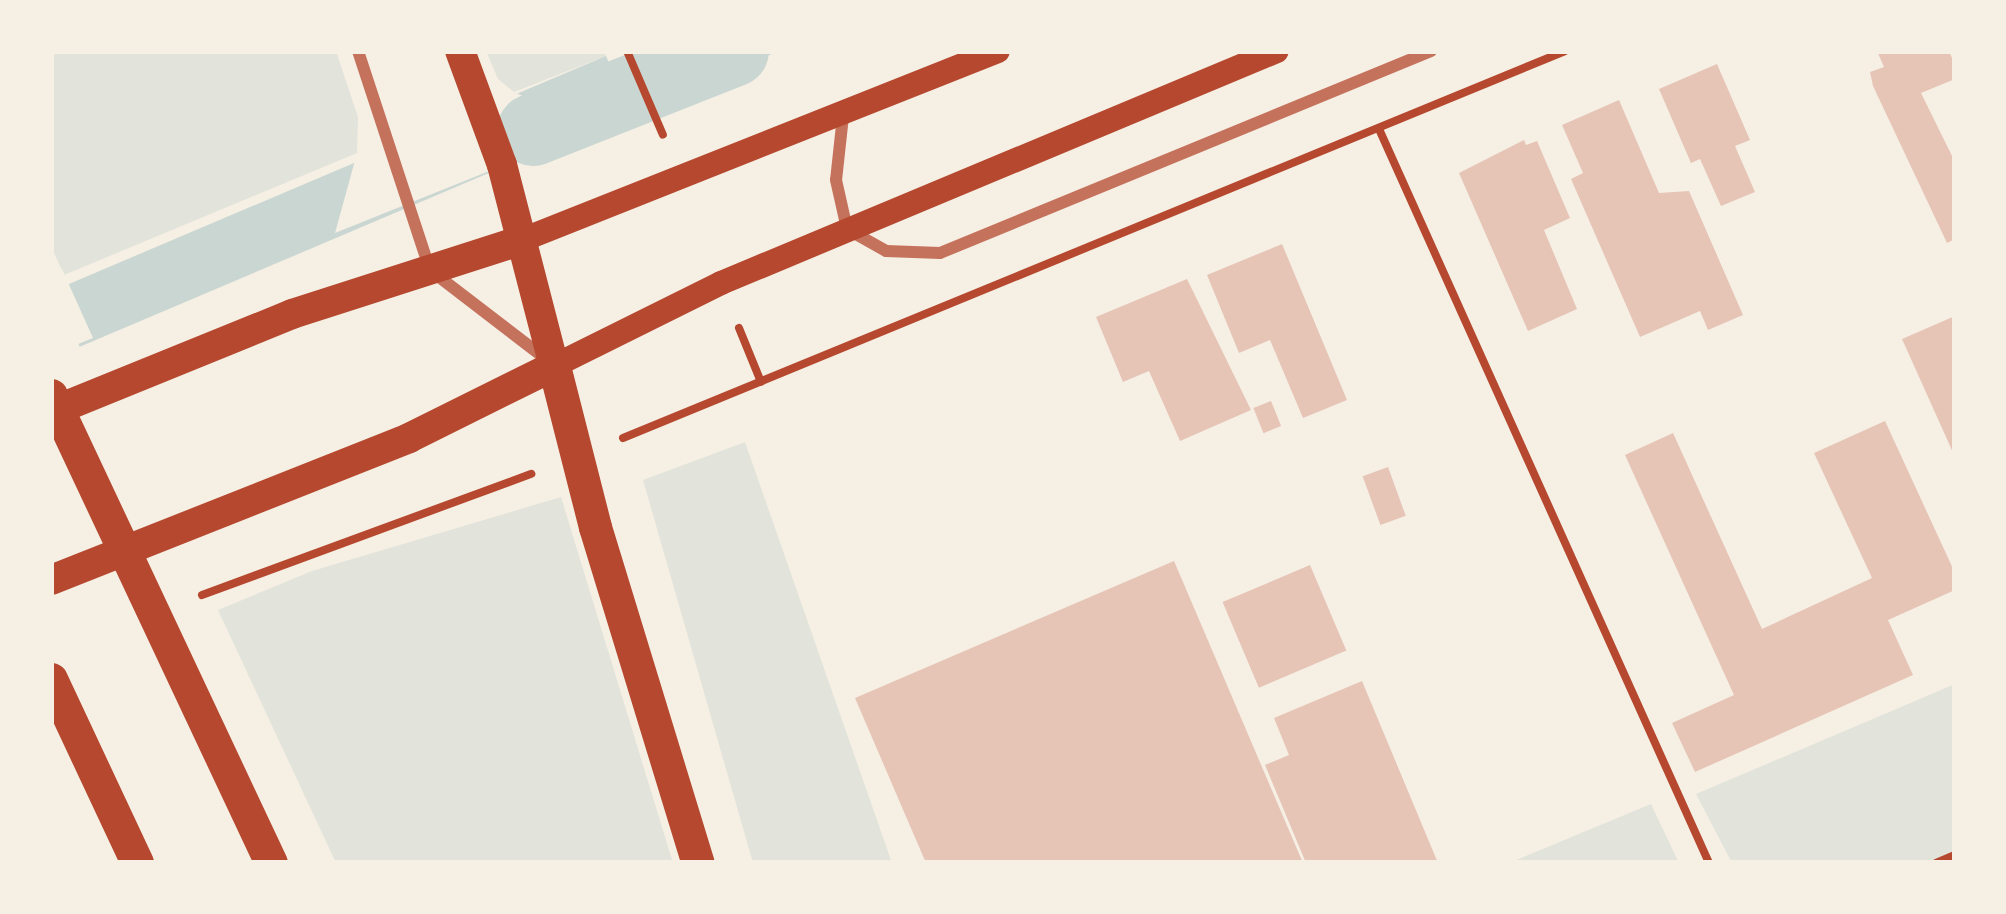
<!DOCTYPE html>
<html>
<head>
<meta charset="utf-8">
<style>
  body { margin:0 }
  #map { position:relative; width:2006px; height:914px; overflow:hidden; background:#f6efe4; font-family:Arial,sans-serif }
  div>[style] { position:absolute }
  .green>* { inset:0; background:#e2e4dc }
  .water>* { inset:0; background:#c9d6d2; transform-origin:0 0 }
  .pier>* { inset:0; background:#f6efe4 }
  .canal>* { height:72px; margin:-36px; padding:0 36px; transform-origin:36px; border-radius:36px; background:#c9d6d2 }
  .building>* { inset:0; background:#e6c5b7; transform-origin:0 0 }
  .path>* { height:8px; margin:-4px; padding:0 4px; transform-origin:4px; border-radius:4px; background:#b5482f }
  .minor>* { height:12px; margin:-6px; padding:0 6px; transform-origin:6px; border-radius:6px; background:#c5725c }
  .secondary>* { height:24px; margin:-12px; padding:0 12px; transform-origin:12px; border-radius:12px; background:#b5482f }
  .primary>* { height:30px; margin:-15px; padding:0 15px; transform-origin:15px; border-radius:15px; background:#b5482f }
  .trunk>* { height:33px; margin:-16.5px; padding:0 16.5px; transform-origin:16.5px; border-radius:16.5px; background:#b5482f }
  span { translate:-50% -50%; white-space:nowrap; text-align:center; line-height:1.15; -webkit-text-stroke:9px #f6efe4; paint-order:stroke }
  .frame { position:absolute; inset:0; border:54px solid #f6efe4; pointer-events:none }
</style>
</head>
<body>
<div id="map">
  <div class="green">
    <div style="clip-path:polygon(51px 51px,336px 51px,358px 117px,357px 153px,64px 275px,51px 246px)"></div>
    <div style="clip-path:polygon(486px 51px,604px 51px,606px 56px,514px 92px,498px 79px)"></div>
    <div style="clip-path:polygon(745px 442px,892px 863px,753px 863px,643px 480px)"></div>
    <div style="clip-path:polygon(561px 497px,673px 863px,336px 863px,218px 610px,312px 571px)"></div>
    <div style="clip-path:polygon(1955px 684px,1955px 863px,1732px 863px,1696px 794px)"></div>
    <div style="clip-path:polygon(1651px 804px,1679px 863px,1509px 863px)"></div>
  </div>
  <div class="water">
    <div style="clip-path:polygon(649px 51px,779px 51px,668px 97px)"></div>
    <div style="left:606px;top:56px;width:62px;height:598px;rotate:67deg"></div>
  </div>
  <div class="pier">
    <div style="clip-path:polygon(514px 92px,594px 129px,335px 233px,357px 153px)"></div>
    <div style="clip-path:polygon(62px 269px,93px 338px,51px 355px,51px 274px)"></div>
  </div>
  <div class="canal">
    <div style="left:533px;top:130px;width:215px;rotate:-21.6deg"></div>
  </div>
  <div class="building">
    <div style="clip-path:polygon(1877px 51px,1949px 51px,1955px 65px,1955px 79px,1921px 93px,1955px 162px,1955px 239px,1947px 243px,1873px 86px,1870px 72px,1884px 67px)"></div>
    <div style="clip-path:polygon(1717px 64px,1750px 140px,1735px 146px,1755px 192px,1721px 206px,1700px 159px,1691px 163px,1659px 89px)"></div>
    <div style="clip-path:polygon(1619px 100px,1659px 193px,1689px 191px,1743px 315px,1708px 330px,1700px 311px,1640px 337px,1571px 179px,1583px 173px,1562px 125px)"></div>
    <div style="clip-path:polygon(1524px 140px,1526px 145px,1537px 141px,1570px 218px,1544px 230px,1577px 309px,1528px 331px,1459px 173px)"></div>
    <div style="clip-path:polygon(1282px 244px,1347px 400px,1303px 418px,1270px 340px,1239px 353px,1207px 275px)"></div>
    <div style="clip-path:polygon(1187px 279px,1251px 410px,1180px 441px,1149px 371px,1123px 382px,1096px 317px)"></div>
    <div style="clip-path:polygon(1955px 316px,1955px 457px,1902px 339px)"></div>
    <div style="left:1271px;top:401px;width:27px;height:19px;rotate:68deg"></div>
    <div style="clip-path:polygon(1885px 421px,1955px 573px,1955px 590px,1888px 620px,1913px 675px,1695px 772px,1672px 723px,1734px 695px,1625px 455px,1673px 433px,1762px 629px,1872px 578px,1814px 453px)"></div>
    <div style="left:1388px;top:467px;width:52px;height:27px;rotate:70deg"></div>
    <div style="clip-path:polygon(1174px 561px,1303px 863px,926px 863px,855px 698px)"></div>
    <div style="left:1310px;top:565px;width:93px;height:95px;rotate:67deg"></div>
    <div style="clip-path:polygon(1362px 681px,1438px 863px,1306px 863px,1265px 765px,1289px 755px,1274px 718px)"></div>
  </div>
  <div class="path">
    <div style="left:627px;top:51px;width:91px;rotate:66.8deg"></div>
    <div style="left:1379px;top:129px;width:805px;rotate:65.79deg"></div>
    <div style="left:739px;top:328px;width:58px;rotate:67.8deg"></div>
    <div style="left:623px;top:438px;width:1018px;rotate:-22.33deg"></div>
    <div style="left:202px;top:595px;width:351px;rotate:-20.2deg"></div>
    <div style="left:1936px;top:863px;width:21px;rotate:-23deg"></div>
  </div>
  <div class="minor">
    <div style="left:358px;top:51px;width:231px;rotate:71.8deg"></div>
    <div style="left:430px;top:270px;width:146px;rotate:37.5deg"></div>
    <div style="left:843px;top:116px;width:64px;rotate:96.2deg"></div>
    <div style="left:836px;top:180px;width:50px;rotate:77.3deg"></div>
    <div style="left:847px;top:229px;width:45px;rotate:29.4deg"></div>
    <div style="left:886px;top:251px;width:54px;rotate:2.1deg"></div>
    <div style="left:940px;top:253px;width:531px;rotate:-22.36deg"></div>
  </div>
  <div class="secondary">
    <div style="left:522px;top:240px;width:512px;rotate:-21.66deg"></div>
    <div style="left:554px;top:366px;width:186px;rotate:-26.4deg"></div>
    <div style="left:721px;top:283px;width:602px;rotate:-22.65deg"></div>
  </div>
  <div class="primary">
    <div style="left:51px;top:412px;width:260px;rotate:-22.1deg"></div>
    <div style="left:292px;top:314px;width:242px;rotate:-17.8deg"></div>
    <div style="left:51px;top:580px;width:385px;rotate:-21.6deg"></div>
    <div style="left:409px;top:438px;width:162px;rotate:-26.4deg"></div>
    <div style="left:554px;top:366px;width:208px;rotate:-104.5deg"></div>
    <div style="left:502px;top:165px;width:121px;rotate:-110.2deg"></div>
  </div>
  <div class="trunk">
    <div style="left:554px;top:366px;width:166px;rotate:75.7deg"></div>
    <div style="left:595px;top:527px;width:351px;rotate:73deg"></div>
    <div style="left:51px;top:395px;width:517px;rotate:64.82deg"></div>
    <div style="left:51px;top:679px;width:203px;rotate:64.9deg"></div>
  </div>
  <div class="frame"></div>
</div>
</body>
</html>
